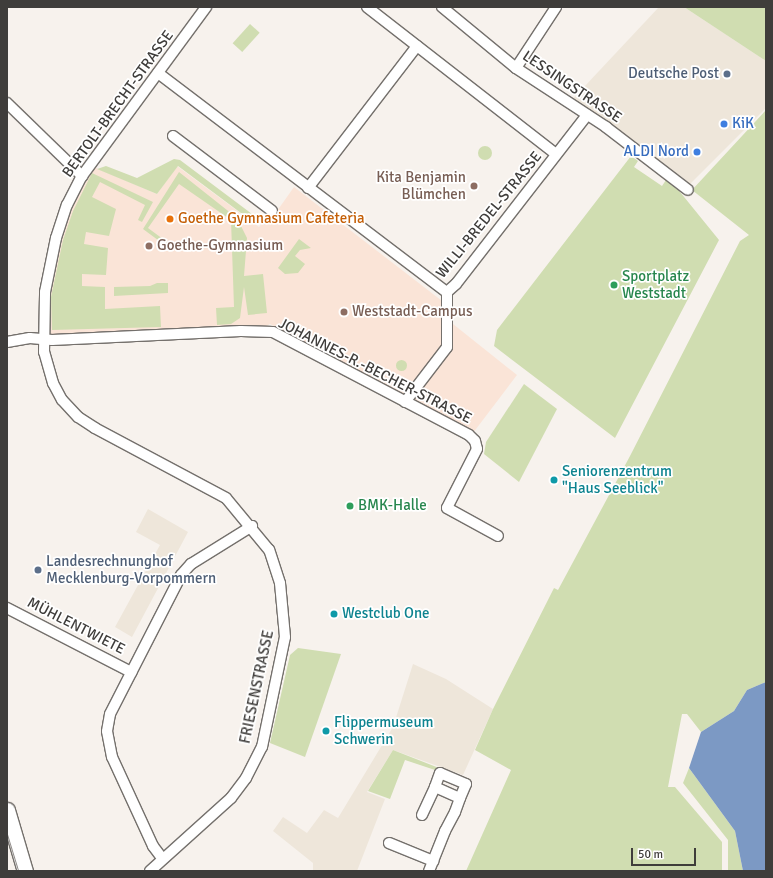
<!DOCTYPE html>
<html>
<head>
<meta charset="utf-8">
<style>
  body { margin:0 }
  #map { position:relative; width:773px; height:878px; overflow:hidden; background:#f7f2ed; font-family:Signika,sans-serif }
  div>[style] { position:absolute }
  .built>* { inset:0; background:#eee6da }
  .education>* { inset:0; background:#fae4d7 }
  .green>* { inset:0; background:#d0ddb1; transform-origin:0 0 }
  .round { border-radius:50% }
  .water>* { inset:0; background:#7c99c4 }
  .roads { filter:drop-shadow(1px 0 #74706c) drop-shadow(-1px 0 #74706c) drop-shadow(0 1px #74706c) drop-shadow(0 -1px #74706c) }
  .street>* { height:10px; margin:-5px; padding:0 5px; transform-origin:5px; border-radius:5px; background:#fff }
  .secondary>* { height:15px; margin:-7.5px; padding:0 7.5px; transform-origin:7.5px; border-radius:7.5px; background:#fff }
  .tram>* { height:1px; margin:-0.5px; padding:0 0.5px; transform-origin:0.5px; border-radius:0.5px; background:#8f8b88 }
  .dots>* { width:11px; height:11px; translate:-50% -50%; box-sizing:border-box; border:2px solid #fff; border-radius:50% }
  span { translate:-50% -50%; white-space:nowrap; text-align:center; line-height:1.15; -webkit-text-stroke:3.5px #fff; paint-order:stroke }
  .service-label { font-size:15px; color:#4e5e75 }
  .right { translate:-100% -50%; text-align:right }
  .left { translate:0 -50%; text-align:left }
  .street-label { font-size:15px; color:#3f3d3b }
  .shop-label { font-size:15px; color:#366cbe }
  .education-label { font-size:15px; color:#785e54 }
  .food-label { font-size:15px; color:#c56008 }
  .leisure-label { font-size:15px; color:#27864d }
  .culture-label { font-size:15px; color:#0d838f }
  .frame { position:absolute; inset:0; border:8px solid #3f3d3b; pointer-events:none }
  .scale { position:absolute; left:631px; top:848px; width:65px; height:18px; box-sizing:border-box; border:2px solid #3f3d3b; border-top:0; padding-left:5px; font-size:12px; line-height:14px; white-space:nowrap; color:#3f3d3b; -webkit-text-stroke:3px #fff; paint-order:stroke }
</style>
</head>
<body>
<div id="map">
  <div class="built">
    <div style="clip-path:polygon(659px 7px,684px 7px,766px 61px,766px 108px,688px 186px,569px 103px)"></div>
    <div style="clip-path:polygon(148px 509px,188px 532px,132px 637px,115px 627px,160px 545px,136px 532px)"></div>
    <div style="clip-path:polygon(413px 664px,446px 679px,493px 709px,463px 775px,393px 750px,367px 792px,385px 799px,357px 871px,313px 871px,313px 863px,273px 831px,283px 817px,307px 833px,324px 810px,338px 818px,393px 727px)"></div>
  </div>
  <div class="education">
    <div style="clip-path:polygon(89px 165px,157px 194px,177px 166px,259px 227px,268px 214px,277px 211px,294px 187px,446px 304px,448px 320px,517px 375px,473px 433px,270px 324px,258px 331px,43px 340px,56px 238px)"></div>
  </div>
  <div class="green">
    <div style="clip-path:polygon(684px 7px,766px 7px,766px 61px)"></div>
    <div style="left:250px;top:24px;width:13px;height:26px;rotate:42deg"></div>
    <div style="clip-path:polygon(766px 110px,766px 682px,747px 690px,734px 711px,701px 732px,687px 714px,682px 714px,668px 787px,675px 787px,722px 842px,722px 871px,466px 871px,511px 770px,475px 750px,493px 709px,554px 588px,558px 590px,630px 456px,740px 241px,749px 235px,692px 190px)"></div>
    <div class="round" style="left:478px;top:146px;width:14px;height:14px"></div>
    <div style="clip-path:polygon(631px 156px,638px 161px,634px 167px,662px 186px,666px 180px,676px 187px,719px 240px,615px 438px,494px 346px,497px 330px)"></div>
    <div style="clip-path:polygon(174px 159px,180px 160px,256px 217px,253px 222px,178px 166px,157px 194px,97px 169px,106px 166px,137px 178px)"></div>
    <div style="clip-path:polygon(179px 172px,237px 218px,247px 238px,244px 276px,263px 274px,267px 313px,248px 315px,244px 287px,240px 318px,231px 324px,217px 325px,216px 308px,234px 307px,231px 220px,179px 184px,148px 228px,167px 242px,166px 246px,143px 229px)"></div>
    <div style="clip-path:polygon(92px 173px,153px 202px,142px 222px,138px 220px,145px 205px,100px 182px,92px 197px,116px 209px,109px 236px,86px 232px,84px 244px,108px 248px,106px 275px,82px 274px,82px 286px,105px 287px,105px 309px,160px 306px,161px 327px,52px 330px,51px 297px,63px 240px,73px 211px)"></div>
    <div style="clip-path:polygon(299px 239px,311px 248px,300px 250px,295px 256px,305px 264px,298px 273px,285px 274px,278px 268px)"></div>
    <div style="clip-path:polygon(157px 283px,168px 283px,168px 293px,114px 296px,114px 287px,150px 286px)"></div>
    <div class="round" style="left:395.5px;top:359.5px;width:11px;height:11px"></div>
    <div style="clip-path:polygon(524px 384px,557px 409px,519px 482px,484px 454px,486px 442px)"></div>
    <div style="clip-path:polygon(298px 648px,341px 654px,305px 757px,270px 743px,290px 655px)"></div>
    <div style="clip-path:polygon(393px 750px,439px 768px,438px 771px,405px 760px,390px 799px,368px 791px)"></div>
    <div style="clip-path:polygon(689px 768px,735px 831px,743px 871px,728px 871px,728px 840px,683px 783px)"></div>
  </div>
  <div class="water">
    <div style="clip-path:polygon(766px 682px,766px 871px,743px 871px,735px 831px,689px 768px,701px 732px,734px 711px,747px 690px)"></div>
  </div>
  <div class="roads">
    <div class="street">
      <div style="left:367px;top:7px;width:239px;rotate:37.9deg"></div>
      <div style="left:442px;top:7px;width:96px;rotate:39.5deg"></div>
      <div style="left:516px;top:68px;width:108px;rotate:33.2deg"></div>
      <div style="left:606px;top:127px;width:103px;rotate:37.5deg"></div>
      <div style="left:516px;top:68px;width:73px;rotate:-56.7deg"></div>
      <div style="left:158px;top:73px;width:363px;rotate:37.2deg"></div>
      <div style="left:7px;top:103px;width:105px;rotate:44.2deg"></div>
      <div style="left:173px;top:136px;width:124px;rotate:37.1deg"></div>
      <div style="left:308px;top:188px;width:179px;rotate:-52.5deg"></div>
      <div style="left:447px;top:292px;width:12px;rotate:-42deg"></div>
      <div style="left:456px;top:284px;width:214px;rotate:-52.2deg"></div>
      <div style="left:7px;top:342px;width:23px;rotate:-10deg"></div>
      <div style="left:30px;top:338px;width:22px;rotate:5deg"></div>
      <div style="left:52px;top:340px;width:189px;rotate:-2.7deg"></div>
      <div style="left:241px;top:331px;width:32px;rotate:2deg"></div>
      <div style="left:273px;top:332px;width:221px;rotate:27.7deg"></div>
      <div style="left:469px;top:435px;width:8px;rotate:45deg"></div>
      <div style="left:475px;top:441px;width:8px;rotate:76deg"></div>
      <div style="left:477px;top:449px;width:66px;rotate:117deg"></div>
      <div style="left:447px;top:508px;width:58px;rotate:28.8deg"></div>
      <div style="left:405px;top:402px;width:69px;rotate:-52.6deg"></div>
      <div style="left:447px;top:347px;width:55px;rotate:-90deg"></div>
      <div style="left:7px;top:608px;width:140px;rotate:27.3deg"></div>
      <div style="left:422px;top:815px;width:31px;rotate:-65deg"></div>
      <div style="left:389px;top:843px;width:48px;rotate:22.2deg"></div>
      <div style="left:162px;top:858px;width:15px;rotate:-127deg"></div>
      <div style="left:153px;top:846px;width:98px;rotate:-114.7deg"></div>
      <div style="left:112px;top:757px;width:26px;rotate:-101deg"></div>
      <div style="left:107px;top:731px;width:17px;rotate:-80deg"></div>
      <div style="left:110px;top:714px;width:156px;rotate:-62.9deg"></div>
      <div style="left:181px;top:575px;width:15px;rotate:-48deg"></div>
      <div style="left:191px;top:564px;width:72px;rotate:-31.9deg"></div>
      <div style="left:150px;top:871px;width:109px;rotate:-42deg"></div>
      <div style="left:231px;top:798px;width:25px;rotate:-53deg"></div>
      <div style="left:246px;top:778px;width:35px;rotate:-63deg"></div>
      <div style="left:262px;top:747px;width:112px;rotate:-78.2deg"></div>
      <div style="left:285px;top:637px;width:54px;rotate:-95.3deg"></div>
      <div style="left:280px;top:583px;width:35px;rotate:-108deg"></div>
      <div style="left:269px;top:550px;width:67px;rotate:-129.6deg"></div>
      <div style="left:226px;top:498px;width:149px;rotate:-151.9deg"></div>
      <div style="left:95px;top:428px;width:20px;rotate:-147deg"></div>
      <div style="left:78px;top:417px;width:23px;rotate:-133deg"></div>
      <div style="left:62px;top:400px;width:19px;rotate:-118deg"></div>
      <div style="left:53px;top:383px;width:32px;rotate:-106deg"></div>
      <div style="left:44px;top:352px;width:60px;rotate:-89deg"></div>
      <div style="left:45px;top:292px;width:55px;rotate:-78.5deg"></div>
      <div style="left:56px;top:238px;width:35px;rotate:-72deg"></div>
      <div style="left:67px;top:205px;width:33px;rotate:-63deg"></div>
      <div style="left:82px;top:176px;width:210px;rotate:-53.7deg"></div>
      <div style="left:429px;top:871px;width:43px;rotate:-68.2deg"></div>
      <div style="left:445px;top:831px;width:21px;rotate:-62deg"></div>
      <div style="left:455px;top:812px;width:15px;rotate:-70deg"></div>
      <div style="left:460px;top:798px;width:15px;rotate:-67deg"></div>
      <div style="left:466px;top:784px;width:28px;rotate:-157deg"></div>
      <div style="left:440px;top:773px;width:15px;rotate:110deg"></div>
      <div style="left:435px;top:787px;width:27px;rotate:24deg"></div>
    </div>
    <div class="secondary">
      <div style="left:7px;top:810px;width:64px;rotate:73.6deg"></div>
    </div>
  </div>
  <div class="tram">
    <div style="left:7px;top:834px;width:39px;rotate:73deg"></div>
  </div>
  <div class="dots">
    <div style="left:727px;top:74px;background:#5c6f8a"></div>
    <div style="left:724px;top:124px;background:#3f7fe0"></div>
    <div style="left:697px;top:152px;background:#3f7fe0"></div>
    <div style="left:474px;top:186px;background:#8d6e63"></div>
    <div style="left:170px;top:219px;background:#e8710a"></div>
    <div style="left:149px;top:246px;background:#8d6e63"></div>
    <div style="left:614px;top:285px;background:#2e9e5b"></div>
    <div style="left:344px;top:312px;background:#8d6e63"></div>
    <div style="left:554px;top:480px;background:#0f9aa8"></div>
    <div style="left:350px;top:506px;background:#2e9e5b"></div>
    <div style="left:38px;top:570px;background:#5c6f8a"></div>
    <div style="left:334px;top:614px;background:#0f9aa8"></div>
    <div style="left:326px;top:731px;background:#0f9aa8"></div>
  </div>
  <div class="service-label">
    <span class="right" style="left:719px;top:74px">Deutsche Post</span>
    <span class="left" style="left:46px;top:570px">Landesrechnunghof<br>Mecklenburg-Vorpommern</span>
  </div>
  <div class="street-label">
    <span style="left:572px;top:87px;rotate:34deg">LESSINGSTRASSE</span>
    <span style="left:118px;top:104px;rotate:-54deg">BERTOLT-BRECHT-STRASSE</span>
    <span style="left:489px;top:215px;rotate:-51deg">WILLI-BREDEL-STRASSE</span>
    <span style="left:375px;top:371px;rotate:27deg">JOHANNES-R.-BECHER-STRASSE</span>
    <span style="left:76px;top:626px;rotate:27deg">MÜHLENTWIETE</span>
    <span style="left:257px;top:687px;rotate:-78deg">FRIESENSTRASSE</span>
  </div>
  <div class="shop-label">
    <span class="left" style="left:732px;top:124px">KiK</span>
    <span class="right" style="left:689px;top:152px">ALDI Nord</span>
  </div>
  <div class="education-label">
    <span class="right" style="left:466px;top:186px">Kita Benjamin<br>Blümchen</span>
    <span class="left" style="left:157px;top:246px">Goethe-Gymnasium</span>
    <span class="left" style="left:352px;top:312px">Weststadt-Campus</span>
  </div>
  <div class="food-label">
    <span class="left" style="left:178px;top:219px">Goethe Gymnasium Cafeteria</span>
  </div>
  <div class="leisure-label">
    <span class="left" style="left:622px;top:285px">Sportplatz<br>Weststadt</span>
    <span class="left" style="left:358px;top:506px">BMK-Halle</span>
  </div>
  <div class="culture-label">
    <span class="left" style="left:562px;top:480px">Seniorenzentrum<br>"Haus Seeblick"</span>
    <span class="left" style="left:342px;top:614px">Westclub One</span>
    <span class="left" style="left:334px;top:731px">Flippermuseum<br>Schwerin</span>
  </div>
  <div class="frame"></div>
  <div class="scale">50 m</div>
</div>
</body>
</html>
